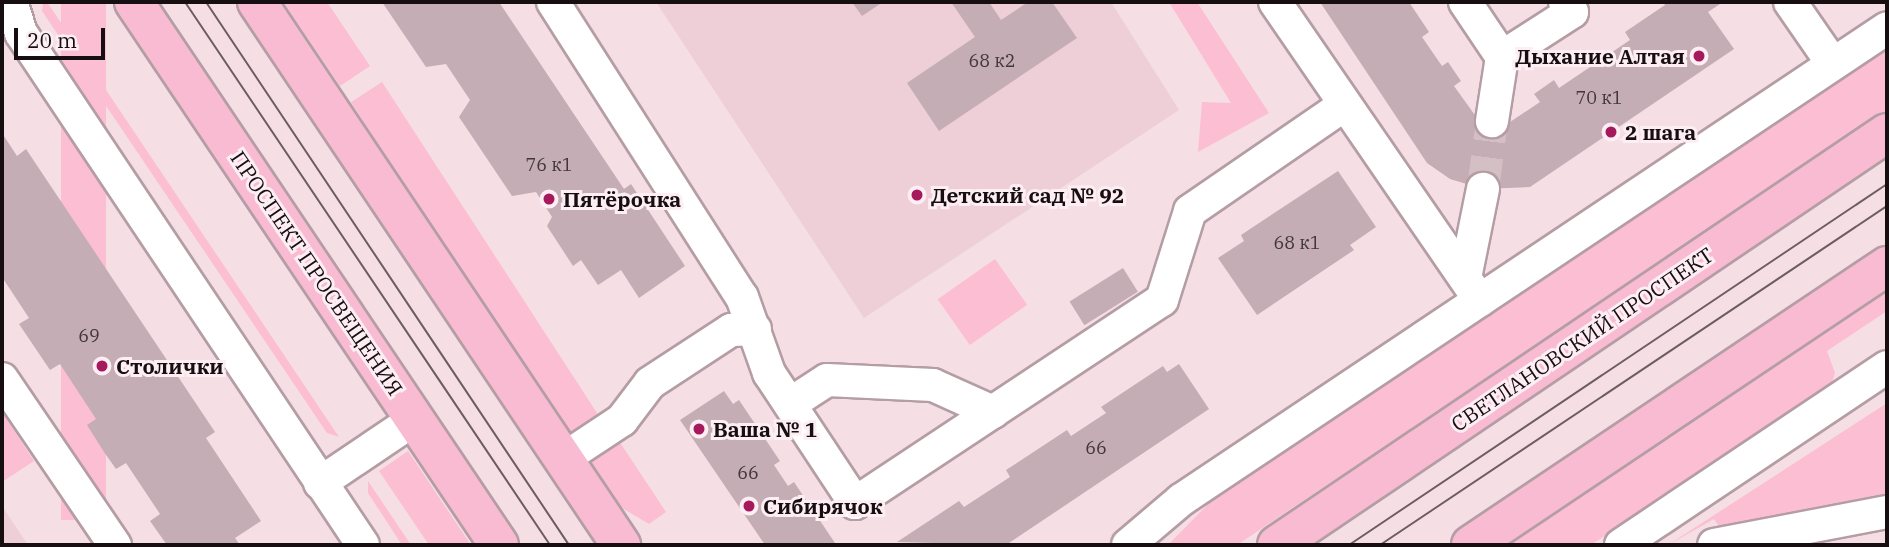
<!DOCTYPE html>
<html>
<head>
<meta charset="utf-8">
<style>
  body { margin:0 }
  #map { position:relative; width:1889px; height:547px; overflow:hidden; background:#f6dee5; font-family:"IBM Plex Serif",serif }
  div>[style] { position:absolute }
  .built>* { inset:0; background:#eeced7 }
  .green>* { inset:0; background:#fcbed2; transform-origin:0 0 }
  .building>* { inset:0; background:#c4adb4; transform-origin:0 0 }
  .minor-tunnel>* { height:32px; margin-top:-16px; transform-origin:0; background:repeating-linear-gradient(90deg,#d4bfc5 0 32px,transparent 0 48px) }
  .roads { filter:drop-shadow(2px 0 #b49da4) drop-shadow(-2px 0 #b49da4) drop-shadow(0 2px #b49da4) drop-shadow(0 -2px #b49da4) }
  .minor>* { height:32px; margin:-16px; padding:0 16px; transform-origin:16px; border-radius:16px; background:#fff }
  .major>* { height:38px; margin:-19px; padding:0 19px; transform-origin:19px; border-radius:19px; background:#f8bbd1 }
  .tram>* { height:2px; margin:-1px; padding:0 1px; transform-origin:1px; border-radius:1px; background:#6b5d61 }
  .dots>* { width:19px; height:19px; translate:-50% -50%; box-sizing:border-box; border:4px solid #fdeef3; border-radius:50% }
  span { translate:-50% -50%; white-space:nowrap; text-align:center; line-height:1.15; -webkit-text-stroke:6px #fdeef3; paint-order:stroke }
  .number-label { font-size:18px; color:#423639 }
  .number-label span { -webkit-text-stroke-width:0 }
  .poi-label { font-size:21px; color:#160e10; font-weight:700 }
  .right { translate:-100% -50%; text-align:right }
  .left { translate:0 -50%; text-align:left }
  .street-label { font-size:21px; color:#160e10 }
  .frame { position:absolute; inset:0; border:4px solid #160e10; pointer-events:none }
  .scale { position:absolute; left:14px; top:28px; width:91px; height:32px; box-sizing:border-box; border:4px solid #160e10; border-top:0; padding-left:9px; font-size:21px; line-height:24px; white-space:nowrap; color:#160e10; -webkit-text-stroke:5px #fdeef3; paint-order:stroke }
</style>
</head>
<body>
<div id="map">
  <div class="built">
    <div style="clip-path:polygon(656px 2px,1111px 2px,1179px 110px,864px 318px)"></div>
    <div style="clip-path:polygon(2px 506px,28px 545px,2px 545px)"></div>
  </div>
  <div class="green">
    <div style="clip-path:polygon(43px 2px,47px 2px,339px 437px,327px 433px,42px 11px)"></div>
    <div style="left:61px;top:2px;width:45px;height:518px"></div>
    <div style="clip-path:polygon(283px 2px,327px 2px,370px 66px,340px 86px)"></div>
    <div style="clip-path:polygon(1169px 2px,1197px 2px,1269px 113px,1198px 152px,1202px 102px,1231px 103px)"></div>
    <div style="clip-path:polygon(1887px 47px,1887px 110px,1237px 545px,1168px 545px,1214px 498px)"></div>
    <div style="left:382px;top:82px;width:401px;height:37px;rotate:57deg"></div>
    <div style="left:995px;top:259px;width:56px;height:70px;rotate:55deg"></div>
    <div style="clip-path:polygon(1887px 285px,1887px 311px,1827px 351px,1835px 373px,1831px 385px,1591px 545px,1499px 545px)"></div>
    <div style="clip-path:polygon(1887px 403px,1887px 508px,1726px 537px,1714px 519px,1668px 545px)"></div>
    <div style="clip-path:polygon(2px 412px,34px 461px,2px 482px)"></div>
    <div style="clip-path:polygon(619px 441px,666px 512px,649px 524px,617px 505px,588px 462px)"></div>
    <div style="clip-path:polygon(408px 451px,471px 545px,429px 545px,379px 471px)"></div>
    <div style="clip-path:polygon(368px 481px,411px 545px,402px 545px,368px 493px)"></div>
  </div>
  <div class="building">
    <div style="clip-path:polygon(382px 2px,499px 2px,624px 189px,631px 184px,685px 266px,639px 298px,621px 270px,598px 285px,581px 260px,573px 266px,547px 226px,552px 217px,536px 192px,512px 196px,459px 117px,470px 100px,446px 64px,426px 67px)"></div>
    <div style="clip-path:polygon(852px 2px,883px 2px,862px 16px)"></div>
    <div style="clip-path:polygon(951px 2px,989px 2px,1001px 20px,1028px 2px,1052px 2px,1077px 38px,939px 131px,907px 83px,975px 37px)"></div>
    <div style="clip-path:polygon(1320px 2px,1409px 2px,1429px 32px,1422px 37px,1442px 66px,1448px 62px,1461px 81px,1454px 86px,1477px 118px,1507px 124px,1540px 102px,1534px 94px,1554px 80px,1559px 88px,1630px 40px,1625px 32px,1665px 5px,1663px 2px,1723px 2px,1708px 12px,1734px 49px,1530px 187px,1483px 189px,1450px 179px,1427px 163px)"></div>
    <div style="clip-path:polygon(2px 133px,17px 156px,26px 149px,215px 432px,206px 438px,261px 521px,235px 538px,240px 545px,167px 545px,150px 521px,160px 514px,126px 463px,116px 469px,104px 452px,87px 425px,96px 419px,60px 364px,50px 370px,19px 324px,29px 318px,2px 277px)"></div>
    <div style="clip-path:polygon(1338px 171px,1376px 227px,1350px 245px,1354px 250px,1257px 315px,1218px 258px,1244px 241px,1241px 235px)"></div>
    <div style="left:1123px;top:268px;width:28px;height:63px;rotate:58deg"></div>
    <div style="clip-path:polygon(1179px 364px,1209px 409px,1006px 545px,897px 542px,959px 501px,964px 507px,1010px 477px,1006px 470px,1067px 430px,1071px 436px,1106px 413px,1101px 407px,1163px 366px,1167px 372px)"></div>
    <div style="clip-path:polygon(724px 391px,733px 404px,739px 400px,780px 461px,774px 465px,788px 486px,794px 482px,835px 543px,765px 545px,680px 420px)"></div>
  </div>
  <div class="minor-tunnel">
    <div style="left:1483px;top:189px;width:69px;rotate:-82.5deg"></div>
  </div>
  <div class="roads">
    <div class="minor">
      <div style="left:11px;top:2px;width:33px;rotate:72deg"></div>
      <div style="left:21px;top:33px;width:616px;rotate:56.26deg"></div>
      <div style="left:553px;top:2px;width:350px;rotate:57.4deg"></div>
      <div style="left:742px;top:297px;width:81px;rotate:70.4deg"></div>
      <div style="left:769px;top:373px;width:156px;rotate:56.5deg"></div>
      <div style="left:855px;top:503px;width:368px;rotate:-33.5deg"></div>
      <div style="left:1162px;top:300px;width:93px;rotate:-72.5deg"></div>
      <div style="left:1190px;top:211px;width:186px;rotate:-34.5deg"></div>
      <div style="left:1275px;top:2px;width:362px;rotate:55.5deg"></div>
      <div style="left:1465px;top:2px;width:66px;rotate:56.1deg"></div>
      <div style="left:1502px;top:57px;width:65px;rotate:98.9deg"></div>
      <div style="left:1790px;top:2px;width:75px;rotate:55.3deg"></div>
      <div style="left:1502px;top:57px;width:83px;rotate:-32.7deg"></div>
      <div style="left:1572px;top:12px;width:12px;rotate:-125deg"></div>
      <div style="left:1465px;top:278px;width:91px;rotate:-78.6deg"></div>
      <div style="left:2px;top:379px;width:201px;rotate:55.8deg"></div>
      <div style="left:790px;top:404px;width:44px;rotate:-33deg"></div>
      <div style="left:827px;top:380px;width:106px;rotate:2.7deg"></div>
      <div style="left:933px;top:385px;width:66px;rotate:24.2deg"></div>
      <div style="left:563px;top:459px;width:71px;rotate:-33.5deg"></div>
      <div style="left:622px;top:420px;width:46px;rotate:-52.9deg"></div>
      <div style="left:650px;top:383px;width:97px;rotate:-33.2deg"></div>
      <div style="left:731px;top:330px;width:24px;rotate:-2deg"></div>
      <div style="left:320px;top:483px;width:115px;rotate:-34deg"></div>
      <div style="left:1128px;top:545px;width:70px;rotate:-40.3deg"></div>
      <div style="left:1181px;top:500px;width:849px;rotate:-33.76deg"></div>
      <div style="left:1621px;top:545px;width:320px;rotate:-33.8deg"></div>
      <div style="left:1714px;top:545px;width:176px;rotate:-10.8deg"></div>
    </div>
    <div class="major">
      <div style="left:134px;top:2px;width:654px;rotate:56.09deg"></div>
      <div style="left:257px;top:2px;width:654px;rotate:56.16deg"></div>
      <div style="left:1277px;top:545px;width:736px;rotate:-34.04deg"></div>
      <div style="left:1471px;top:545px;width:501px;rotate:-33.85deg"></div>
    </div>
  </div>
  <div class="tram">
    <div style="left:185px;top:2px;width:654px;rotate:56.09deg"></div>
    <div style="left:206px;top:2px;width:653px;rotate:56.24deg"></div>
    <div style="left:1349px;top:545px;width:648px;rotate:-33.86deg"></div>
    <div style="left:1380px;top:545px;width:610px;rotate:-33.77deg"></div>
  </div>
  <div class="dots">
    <div style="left:1699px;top:56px;background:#a6195d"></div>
    <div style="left:1611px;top:132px;background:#a6195d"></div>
    <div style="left:917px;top:195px;background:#a6195d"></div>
    <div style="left:549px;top:199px;background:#a6195d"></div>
    <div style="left:102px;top:366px;background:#a6195d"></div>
    <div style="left:699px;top:429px;background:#a6195d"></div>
    <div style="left:749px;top:506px;background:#a6195d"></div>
  </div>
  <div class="number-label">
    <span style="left:992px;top:61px">68 к2</span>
    <span style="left:1599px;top:98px">70 к1</span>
    <span style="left:549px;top:165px">76 к1</span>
    <span style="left:1297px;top:243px">68 к1</span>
    <span style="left:89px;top:336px">69</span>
    <span style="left:1096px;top:448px">66</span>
    <span style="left:748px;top:473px">66</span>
  </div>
  <div class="poi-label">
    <span class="right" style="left:1685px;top:56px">Дыхание Алтая</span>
    <span class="left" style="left:1625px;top:132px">2 шага</span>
    <span class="left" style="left:931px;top:195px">Детский сад № 92</span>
    <span class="left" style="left:563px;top:199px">Пятёрочка</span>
    <span class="left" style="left:116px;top:366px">Столички</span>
    <span class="left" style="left:713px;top:429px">Ваша № 1</span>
    <span class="left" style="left:763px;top:506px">Сибирячок</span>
  </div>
  <div class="street-label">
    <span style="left:317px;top:273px;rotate:56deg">ПРОСПЕКТ ПРОСВЕЩЕНИЯ</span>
    <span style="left:1582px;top:339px;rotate:-34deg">СВЕТЛАНОВСКИЙ ПРОСПЕКТ</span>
  </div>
  <div class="frame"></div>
  <div class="scale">20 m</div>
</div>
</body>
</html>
